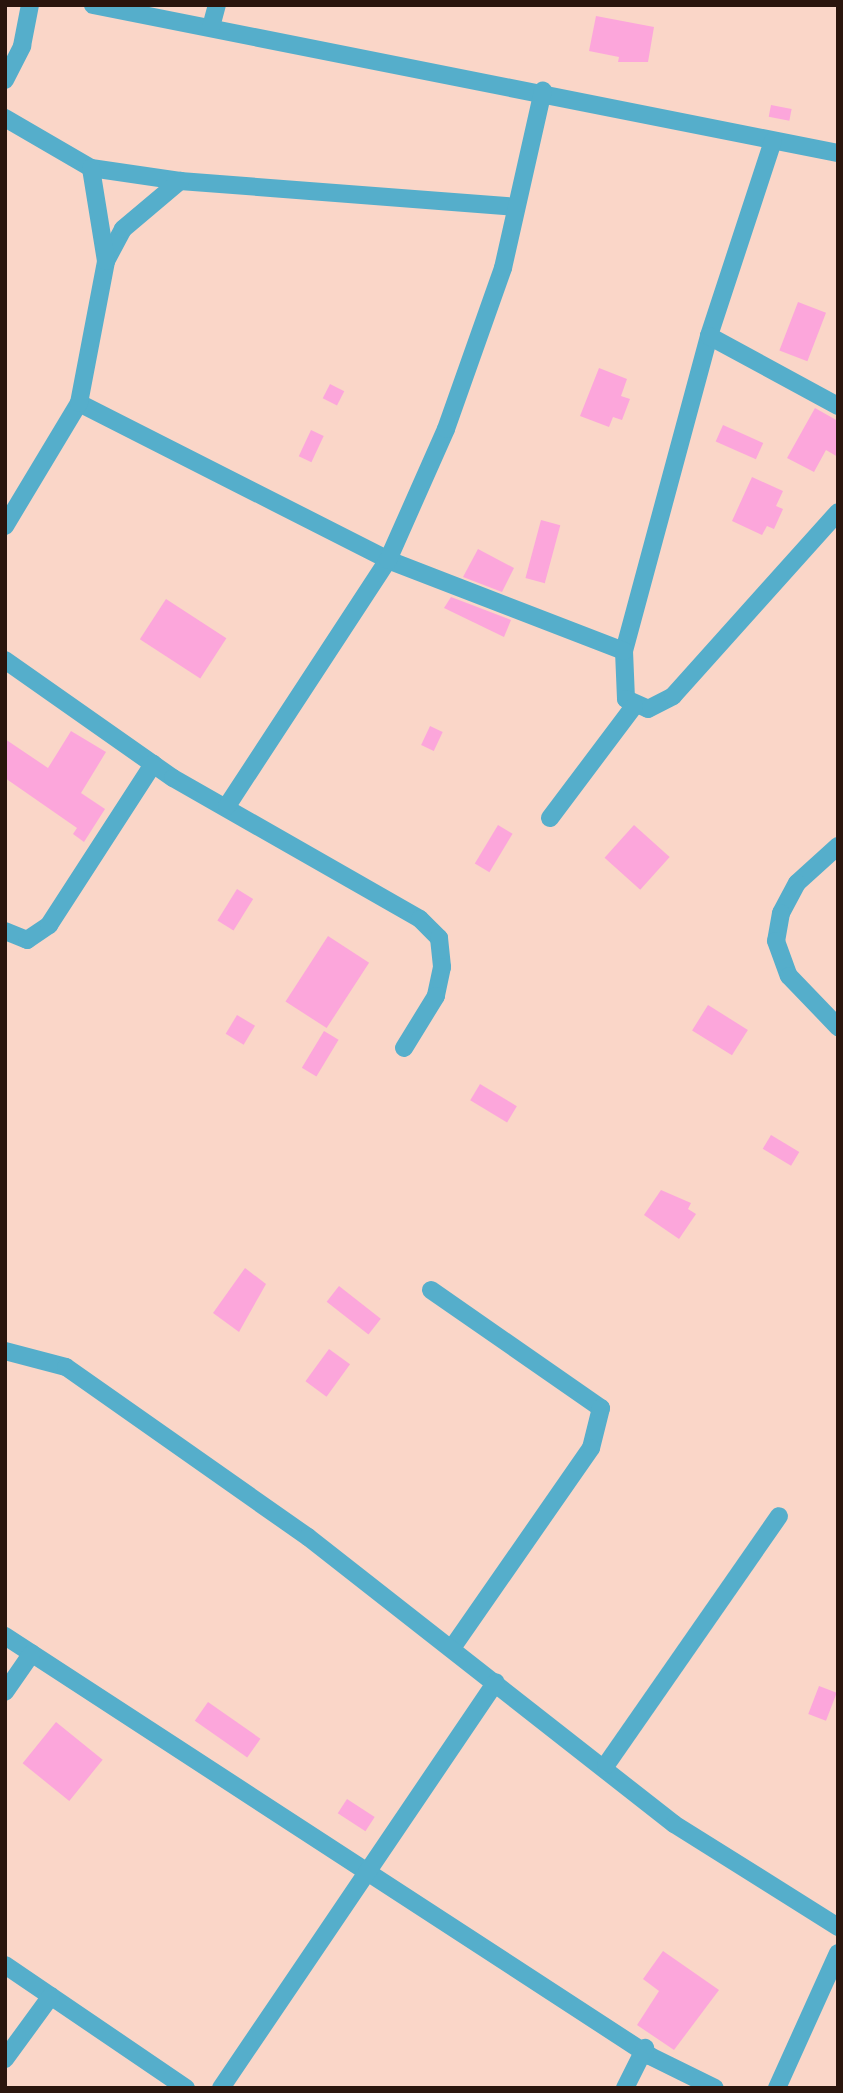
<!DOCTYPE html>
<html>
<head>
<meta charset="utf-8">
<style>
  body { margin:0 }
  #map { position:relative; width:843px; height:2093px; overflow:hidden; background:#fad6c8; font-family:"Fira Sans Condensed",sans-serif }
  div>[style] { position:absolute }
  .building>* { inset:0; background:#fca6db; transform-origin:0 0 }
  .minor>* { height:18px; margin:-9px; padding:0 9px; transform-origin:9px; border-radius:9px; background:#55aecb }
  span { translate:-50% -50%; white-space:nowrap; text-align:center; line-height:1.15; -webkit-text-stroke:5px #fff; paint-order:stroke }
  .frame { position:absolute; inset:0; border:7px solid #2a150d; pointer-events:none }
</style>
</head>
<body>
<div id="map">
  <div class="building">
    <div style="clip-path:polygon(596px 16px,654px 27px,648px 62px,618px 62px,619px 57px,589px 51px)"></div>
    <div style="left:771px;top:105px;width:21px;height:12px;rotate:11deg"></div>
    <div style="left:798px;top:302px;width:30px;height:52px;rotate:21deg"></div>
    <div style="clip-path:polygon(599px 368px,627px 379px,621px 396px,630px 399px,622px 420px,613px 417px,609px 427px,580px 416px)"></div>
    <div style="left:330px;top:384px;width:16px;height:16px;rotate:27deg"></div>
    <div style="clip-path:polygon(815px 408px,838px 421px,838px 457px,826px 450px,814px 472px,787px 458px)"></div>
    <div style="left:723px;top:425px;width:44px;height:18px;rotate:24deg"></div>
    <div style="left:311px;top:430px;width:14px;height:29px;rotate:25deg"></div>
    <div style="clip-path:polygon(752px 477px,783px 491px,776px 506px,783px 509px,774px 529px,767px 526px,762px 535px,732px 521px)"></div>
    <div style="left:541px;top:520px;width:20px;height:60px;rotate:15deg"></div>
    <div style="clip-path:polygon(478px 549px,514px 568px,502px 592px,463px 577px)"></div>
    <div style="clip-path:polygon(451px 597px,511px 620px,504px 637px,444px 608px)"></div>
    <div style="left:166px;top:599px;width:72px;height:48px;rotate:33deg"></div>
    <div style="left:430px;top:726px;width:14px;height:21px;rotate:25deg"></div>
    <div style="clip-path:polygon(71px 731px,106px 752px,81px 793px,105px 809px,84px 842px,73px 834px,77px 828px,5px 778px,5px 739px,48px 768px)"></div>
    <div style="left:498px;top:825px;width:17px;height:45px;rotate:31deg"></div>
    <div style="left:634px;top:825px;width:48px;height:44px;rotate:42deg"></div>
    <div style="left:237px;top:889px;width:19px;height:37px;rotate:32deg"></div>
    <div style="left:328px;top:936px;width:49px;height:78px;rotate:33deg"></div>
    <div style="left:708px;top:1005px;width:47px;height:30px;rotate:32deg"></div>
    <div style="left:237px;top:1015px;width:21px;height:22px;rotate:31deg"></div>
    <div style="left:324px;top:1031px;width:17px;height:43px;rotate:31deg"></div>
    <div style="left:480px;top:1084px;width:43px;height:19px;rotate:31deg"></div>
    <div style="left:771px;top:1135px;width:33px;height:16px;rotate:31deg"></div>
    <div style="clip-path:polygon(661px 1190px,691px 1203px,688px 1209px,696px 1214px,679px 1239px,644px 1215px)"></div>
    <div style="clip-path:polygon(245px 1268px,266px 1284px,239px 1332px,213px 1313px)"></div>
    <div style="left:339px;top:1286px;width:53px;height:20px;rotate:38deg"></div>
    <div style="left:329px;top:1349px;width:26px;height:40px;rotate:36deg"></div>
    <div style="left:819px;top:1686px;width:19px;height:30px;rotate:21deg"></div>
    <div style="left:208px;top:1702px;width:64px;height:23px;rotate:35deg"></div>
    <div style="left:56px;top:1722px;width:60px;height:53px;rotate:39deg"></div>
    <div style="left:347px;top:1799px;width:33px;height:17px;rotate:33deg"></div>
    <div style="clip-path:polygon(663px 1951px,719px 1990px,674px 2050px,637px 2025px,659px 1991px,643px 1979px)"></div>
  </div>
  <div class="minor">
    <div style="left:93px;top:5px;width:760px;rotate:11.24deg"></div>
    <div style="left:211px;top:27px;width:23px;rotate:-75deg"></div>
    <div style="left:5px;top:80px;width:38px;rotate:-63deg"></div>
    <div style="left:22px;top:46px;width:42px;rotate:-79deg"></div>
    <div style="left:5px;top:118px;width:99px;rotate:30.2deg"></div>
    <div style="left:91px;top:168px;width:90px;rotate:8.3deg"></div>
    <div style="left:180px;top:181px;width:337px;rotate:4.4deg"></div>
    <div style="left:773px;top:141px;width:205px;rotate:108.2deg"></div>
    <div style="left:709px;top:336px;width:326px;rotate:105.1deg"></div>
    <div style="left:624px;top:651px;width:48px;rotate:87.6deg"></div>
    <div style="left:626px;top:699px;width:24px;rotate:24deg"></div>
    <div style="left:648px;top:709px;width:28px;rotate:-27deg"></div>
    <div style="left:673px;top:696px;width:247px;rotate:-48.1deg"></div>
    <div style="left:106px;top:261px;width:36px;rotate:-62deg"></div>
    <div style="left:123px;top:229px;width:75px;rotate:-40.1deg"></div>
    <div style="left:709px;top:336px;width:147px;rotate:28.5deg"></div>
    <div style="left:79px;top:403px;width:347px;rotate:26.9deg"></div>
    <div style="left:388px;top:560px;width:253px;rotate:21.1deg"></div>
    <div style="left:5px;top:526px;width:144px;rotate:-59deg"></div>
    <div style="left:79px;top:403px;width:145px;rotate:-79.2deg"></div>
    <div style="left:106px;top:261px;width:94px;rotate:-99.2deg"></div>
    <div style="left:5px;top:660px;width:205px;rotate:35.1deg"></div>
    <div style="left:173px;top:778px;width:284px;rotate:29.7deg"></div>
    <div style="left:420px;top:919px;width:27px;rotate:45deg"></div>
    <div style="left:439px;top:938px;width:29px;rotate:84deg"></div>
    <div style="left:442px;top:967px;width:30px;rotate:102deg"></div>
    <div style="left:436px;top:996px;width:61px;rotate:121.6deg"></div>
    <div style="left:227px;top:806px;width:294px;rotate:-56.8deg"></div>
    <div style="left:388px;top:560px;width:143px;rotate:-66.1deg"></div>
    <div style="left:446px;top:429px;width:171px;rotate:-70.5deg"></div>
    <div style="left:503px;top:268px;width:182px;rotate:-77.3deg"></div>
    <div style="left:550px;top:818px;width:140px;rotate:-53.1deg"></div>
    <div style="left:838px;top:846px;width:55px;rotate:137.9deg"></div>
    <div style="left:797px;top:883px;width:34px;rotate:118deg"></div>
    <div style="left:781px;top:913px;width:28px;rotate:100deg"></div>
    <div style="left:776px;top:941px;width:37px;rotate:70deg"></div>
    <div style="left:789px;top:976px;width:71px;rotate:46.1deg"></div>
    <div style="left:5px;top:931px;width:24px;rotate:22deg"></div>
    <div style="left:27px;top:940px;width:27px;rotate:-34deg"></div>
    <div style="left:49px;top:925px;width:192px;rotate:-57.1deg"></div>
    <div style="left:431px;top:1290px;width:207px;rotate:34.8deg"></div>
    <div style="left:601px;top:1408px;width:41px;rotate:104deg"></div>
    <div style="left:591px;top:1448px;width:244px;rotate:124.8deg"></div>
    <div style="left:5px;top:1351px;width:63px;rotate:14.7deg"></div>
    <div style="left:66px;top:1367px;width:296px;rotate:35.1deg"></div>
    <div style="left:308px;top:1537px;width:465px;rotate:38.1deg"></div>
    <div style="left:674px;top:1824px;width:194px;rotate:32.1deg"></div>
    <div style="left:5px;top:1636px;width:770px;rotate:33.07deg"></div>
    <div style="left:650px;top:2056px;width:72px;rotate:26.2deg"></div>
    <div style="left:5px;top:1692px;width:47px;rotate:-55.3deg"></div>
    <div style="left:606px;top:1765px;width:303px;rotate:-55.2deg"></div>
    <div style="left:5px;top:1965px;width:219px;rotate:34.2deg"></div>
    <div style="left:5px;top:2059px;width:78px;rotate:-53.9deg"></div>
    <div style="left:221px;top:2088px;width:490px;rotate:-55.9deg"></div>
    <div style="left:625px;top:2088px;width:45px;rotate:-63.4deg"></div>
    <div style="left:777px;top:2088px;width:148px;rotate:-65.7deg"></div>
  </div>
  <div class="frame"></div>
</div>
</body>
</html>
